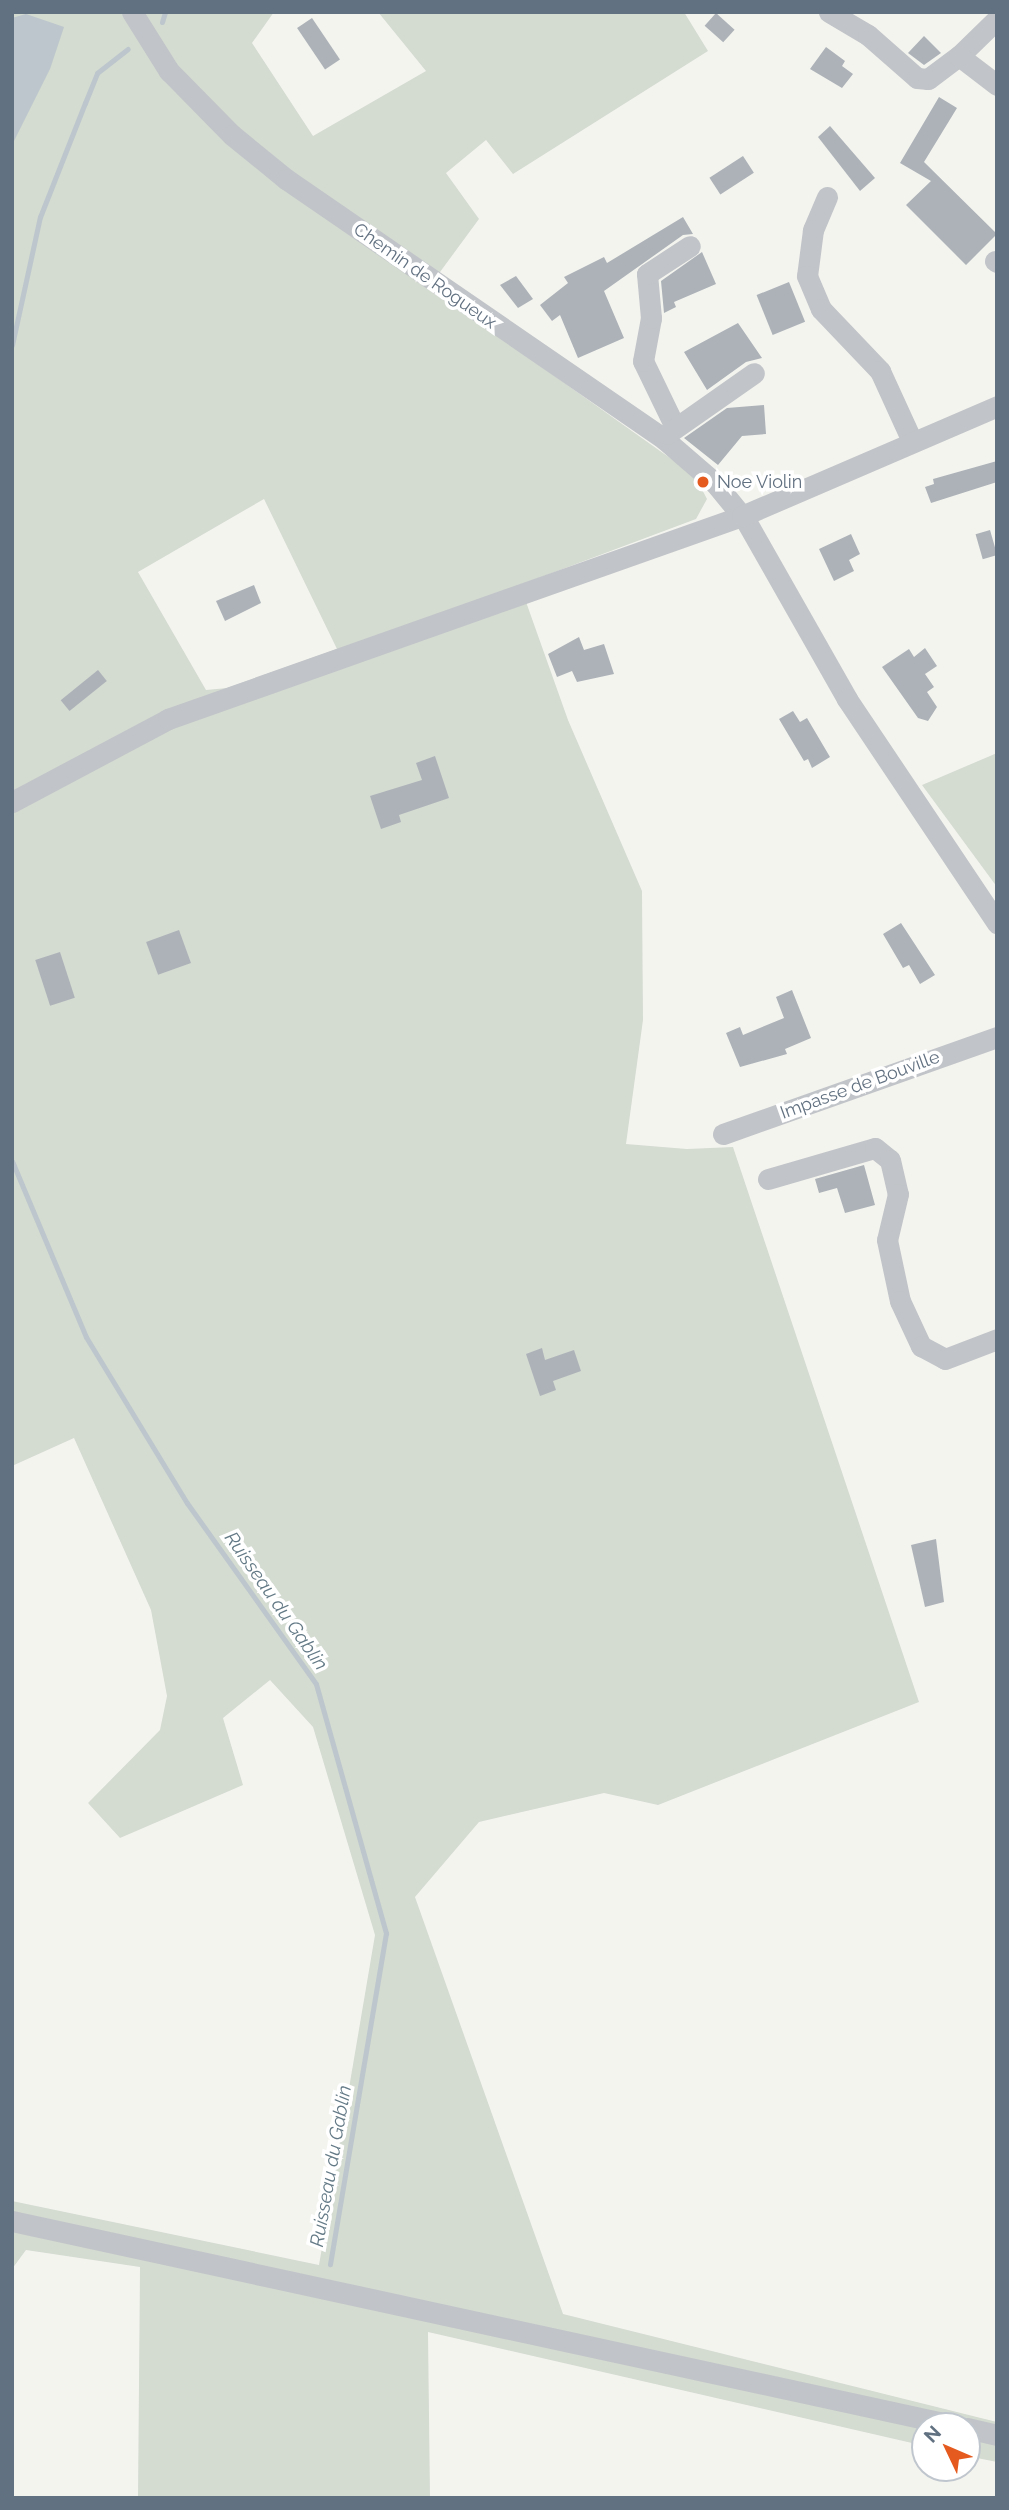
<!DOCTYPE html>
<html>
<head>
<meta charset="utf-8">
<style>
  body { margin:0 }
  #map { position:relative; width:1009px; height:2510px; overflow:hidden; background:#f4f4ef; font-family:Raleway,sans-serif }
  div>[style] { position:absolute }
  .green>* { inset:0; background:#d4dbd1 }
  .water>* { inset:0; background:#bcc6cc }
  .stream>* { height:5px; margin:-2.5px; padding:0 2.5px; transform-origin:2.5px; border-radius:2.5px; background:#bcc6cc }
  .building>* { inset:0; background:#acb2b8; transform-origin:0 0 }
  .minor>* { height:21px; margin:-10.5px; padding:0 10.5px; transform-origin:10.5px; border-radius:10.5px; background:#c1c4c8 }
  .dots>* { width:19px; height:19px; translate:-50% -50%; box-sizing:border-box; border:4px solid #fff; border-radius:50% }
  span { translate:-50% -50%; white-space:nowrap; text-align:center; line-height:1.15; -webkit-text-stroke:7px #fff; paint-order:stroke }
  .street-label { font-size:18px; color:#627181 }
  .poi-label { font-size:18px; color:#627181 }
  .left { translate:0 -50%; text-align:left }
  .water-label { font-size:19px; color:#637a86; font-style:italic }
  .frame { position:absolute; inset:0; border:14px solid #627181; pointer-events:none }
  .north { position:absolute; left:911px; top:2412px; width:70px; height:70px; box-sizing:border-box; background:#fff; border:2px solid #c0c6cd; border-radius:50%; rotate:314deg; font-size:19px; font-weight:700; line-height:28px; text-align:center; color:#627181 }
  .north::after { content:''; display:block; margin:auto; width:24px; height:32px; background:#e55a1e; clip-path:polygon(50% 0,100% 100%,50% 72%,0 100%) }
</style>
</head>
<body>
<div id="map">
  <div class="green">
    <div style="clip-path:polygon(evenodd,12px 12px,274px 12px,252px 43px,313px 136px,426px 71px,378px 12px,684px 12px,708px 51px,513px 174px,486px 140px,446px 173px,479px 219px,429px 287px,677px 463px,696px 478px,707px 499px,696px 519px,520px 585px,568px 720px,642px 891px,643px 1020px,626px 1144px,687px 1149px,733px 1147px,919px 1702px,658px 1805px,604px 1793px,479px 1822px,415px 1897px,563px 2314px,997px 2422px,997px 2462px,967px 2456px,967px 2426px,925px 2426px,925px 2446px,428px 2332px,430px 2498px,138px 2498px,140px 2267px,26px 2250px,12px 2269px,12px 2201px,319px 2265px,375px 1935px,313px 1727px,270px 1680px,223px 1718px,243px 1785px,120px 1838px,88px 1803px,160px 1730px,167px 1696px,151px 1610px,74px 1438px,12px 1466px,12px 12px,264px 499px,337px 649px,227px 688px,206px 690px,138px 572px,264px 499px)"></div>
    <div style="clip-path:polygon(997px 753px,997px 887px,922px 785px)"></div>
  </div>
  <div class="water">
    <div style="clip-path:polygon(26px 14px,64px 27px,50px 69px,12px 145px,12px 18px)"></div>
  </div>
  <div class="stream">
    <div style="left:162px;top:22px;width:10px;rotate:-73deg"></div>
    <div style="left:12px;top:345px;width:131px;rotate:-77.7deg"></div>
    <div style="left:40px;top:217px;width:123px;rotate:-68.5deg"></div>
    <div style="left:85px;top:103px;width:32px;rotate:-68deg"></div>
    <div style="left:97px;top:73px;width:39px;rotate:-38deg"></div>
    <div style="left:12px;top:1161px;width:191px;rotate:67.2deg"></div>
    <div style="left:86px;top:1337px;width:194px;rotate:58.7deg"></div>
    <div style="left:187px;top:1503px;width:222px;rotate:54.5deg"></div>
    <div style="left:316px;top:1684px;width:259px;rotate:74.3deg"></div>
    <div style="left:386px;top:1933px;width:336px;rotate:99.6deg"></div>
  </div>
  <div class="building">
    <div style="left:716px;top:13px;width:25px;height:17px;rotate:42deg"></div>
    <div style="left:312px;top:18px;width:50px;height:18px;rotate:56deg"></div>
    <div style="clip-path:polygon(924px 36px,941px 53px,924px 65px,908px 53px)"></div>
    <div style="clip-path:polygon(826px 47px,845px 61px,842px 66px,853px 74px,842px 88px,810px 69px)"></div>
    <div style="clip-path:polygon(939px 97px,957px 108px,924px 162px,997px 234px,966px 265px,906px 205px,931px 181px,900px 163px)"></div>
    <div style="clip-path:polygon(830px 126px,875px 178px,860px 191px,818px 137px)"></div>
    <div style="left:743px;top:156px;width:20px;height:40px;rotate:57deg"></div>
    <div style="clip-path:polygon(683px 217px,693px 234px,683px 235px,604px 291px,624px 338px,578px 358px,560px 315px,552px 321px,540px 305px,568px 283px,564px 277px,604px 257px,607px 263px)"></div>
    <div style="clip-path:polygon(702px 252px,716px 284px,674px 302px,676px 307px,664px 313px,661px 281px)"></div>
    <div style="clip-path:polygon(516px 276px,533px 299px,518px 308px,500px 285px)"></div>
    <div style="left:789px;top:282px;width:43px;height:35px;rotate:68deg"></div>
    <div style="clip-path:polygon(738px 323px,762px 358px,746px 362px,707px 390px,684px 352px)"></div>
    <div style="clip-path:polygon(764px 405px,766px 434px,742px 436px,718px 465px,684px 438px,727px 408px)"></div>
    <div style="clip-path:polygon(997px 461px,997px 482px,931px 503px,925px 487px,934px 484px,933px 479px)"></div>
    <div style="left:990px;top:530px;width:26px;height:15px;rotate:74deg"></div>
    <div style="clip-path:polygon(851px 534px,860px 554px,849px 560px,854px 571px,834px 581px,819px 549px)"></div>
    <div style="clip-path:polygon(254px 585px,261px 603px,225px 621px,216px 601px)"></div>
    <div style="clip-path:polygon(579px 637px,584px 650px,604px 644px,614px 674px,577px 682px,572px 671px,557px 677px,548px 654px)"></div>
    <div style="clip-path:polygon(925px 648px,937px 666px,925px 674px,934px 687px,927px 692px,937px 707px,928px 721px,918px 718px,882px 667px,909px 649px,914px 657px)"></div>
    <div style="left:98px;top:670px;width:14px;height:48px;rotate:51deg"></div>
    <div style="clip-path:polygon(793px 711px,800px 722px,807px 718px,830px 757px,812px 768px,808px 759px,804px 761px,779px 719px)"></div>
    <div style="clip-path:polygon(435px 756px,449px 798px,399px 815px,401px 822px,381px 829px,370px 796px,422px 780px,416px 763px)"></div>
    <div style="clip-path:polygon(901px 923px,935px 975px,920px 984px,909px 965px,903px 968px,883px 934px)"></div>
    <div style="left:179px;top:930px;width:35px;height:35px;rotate:70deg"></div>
    <div style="left:60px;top:952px;width:48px;height:26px;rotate:72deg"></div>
    <div style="clip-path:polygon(792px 990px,811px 1038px,785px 1049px,787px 1054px,740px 1067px,726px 1033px,740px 1027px,743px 1035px,784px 1018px,776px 997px)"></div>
    <div style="clip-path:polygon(864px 1165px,875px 1205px,845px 1213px,837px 1188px,819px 1193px,815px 1179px)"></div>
    <div style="clip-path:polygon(542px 1348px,545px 1360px,574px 1350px,581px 1371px,553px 1381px,556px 1390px,540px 1396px,526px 1354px)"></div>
    <div style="clip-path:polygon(936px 1539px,944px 1602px,925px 1607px,911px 1545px)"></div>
  </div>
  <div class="minor">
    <div style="left:132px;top:12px;width:70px;rotate:57.9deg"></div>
    <div style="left:169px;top:71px;width:90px;rotate:45.5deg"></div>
    <div style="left:232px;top:135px;width:70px;rotate:39.2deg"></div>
    <div style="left:286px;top:179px;width:459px;rotate:34.5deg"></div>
    <div style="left:664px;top:439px;width:67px;rotate:40.8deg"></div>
    <div style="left:715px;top:483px;width:49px;rotate:50.8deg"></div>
    <div style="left:746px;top:521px;width:205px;rotate:60.4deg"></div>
    <div style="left:847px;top:699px;width:270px;rotate:56.2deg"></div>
    <div style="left:829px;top:12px;width:45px;rotate:30.5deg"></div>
    <div style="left:868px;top:35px;width:65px;rotate:41.3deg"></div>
    <div style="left:917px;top:78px;width:11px;rotate:5deg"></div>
    <div style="left:928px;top:79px;width:39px;rotate:-37deg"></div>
    <div style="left:997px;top:19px;width:53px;rotate:135.8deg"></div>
    <div style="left:959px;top:56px;width:48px;rotate:37.3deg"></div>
    <div style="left:827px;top:197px;width:36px;rotate:113deg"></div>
    <div style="left:813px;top:230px;width:46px;rotate:97.4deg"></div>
    <div style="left:807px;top:276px;width:36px;rotate:67deg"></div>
    <div style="left:821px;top:309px;width:86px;rotate:46.4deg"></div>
    <div style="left:880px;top:371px;width:77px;rotate:65.4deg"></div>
    <div style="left:995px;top:261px;width:2px;rotate:27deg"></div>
    <div style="left:674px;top:425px;width:71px;rotate:-115.8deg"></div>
    <div style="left:643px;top:361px;width:44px;rotate:-79.5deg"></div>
    <div style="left:651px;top:318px;width:44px;rotate:-95.2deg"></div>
    <div style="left:647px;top:274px;width:51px;rotate:-33.1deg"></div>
    <div style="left:667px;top:434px;width:106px;rotate:-35deg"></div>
    <div style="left:12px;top:802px;width:177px;rotate:-28deg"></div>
    <div style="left:168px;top:719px;width:609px;rotate:-19.48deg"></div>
    <div style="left:742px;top:516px;width:278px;rotate:-23.3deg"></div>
    <div style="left:723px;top:1134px;width:291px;rotate:-19.5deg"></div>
    <div style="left:768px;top:1179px;width:111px;rotate:-16.2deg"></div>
    <div style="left:875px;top:1148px;width:19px;rotate:39deg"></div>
    <div style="left:890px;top:1160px;width:35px;rotate:77deg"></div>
    <div style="left:898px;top:1194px;width:47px;rotate:103.4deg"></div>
    <div style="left:887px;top:1240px;width:62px;rotate:78deg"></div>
    <div style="left:900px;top:1301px;width:50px;rotate:65deg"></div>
    <div style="left:921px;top:1346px;width:27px;rotate:28deg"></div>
    <div style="left:945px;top:1359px;width:56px;rotate:-21deg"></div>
    <div style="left:12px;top:2221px;width:967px;rotate:12.24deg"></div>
    <div style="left:967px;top:2428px;width:31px;rotate:13deg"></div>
  </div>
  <div class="dots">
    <div style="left:703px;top:482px;background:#e55a1e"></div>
  </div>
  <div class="street-label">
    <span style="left:425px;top:276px;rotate:35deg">Chemin de Rogueux</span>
    <span style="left:860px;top:1085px;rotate:-20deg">Impasse de Bouville</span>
  </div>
  <div class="poi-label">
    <span class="left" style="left:717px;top:482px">Noe Violin</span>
  </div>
  <div class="water-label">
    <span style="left:276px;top:1601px;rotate:55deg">Ruisseau du Gablin</span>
    <span style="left:331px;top:2166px;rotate:-80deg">Ruisseau du Gablin</span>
  </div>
  <div class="frame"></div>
  <div class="north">N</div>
</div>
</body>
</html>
